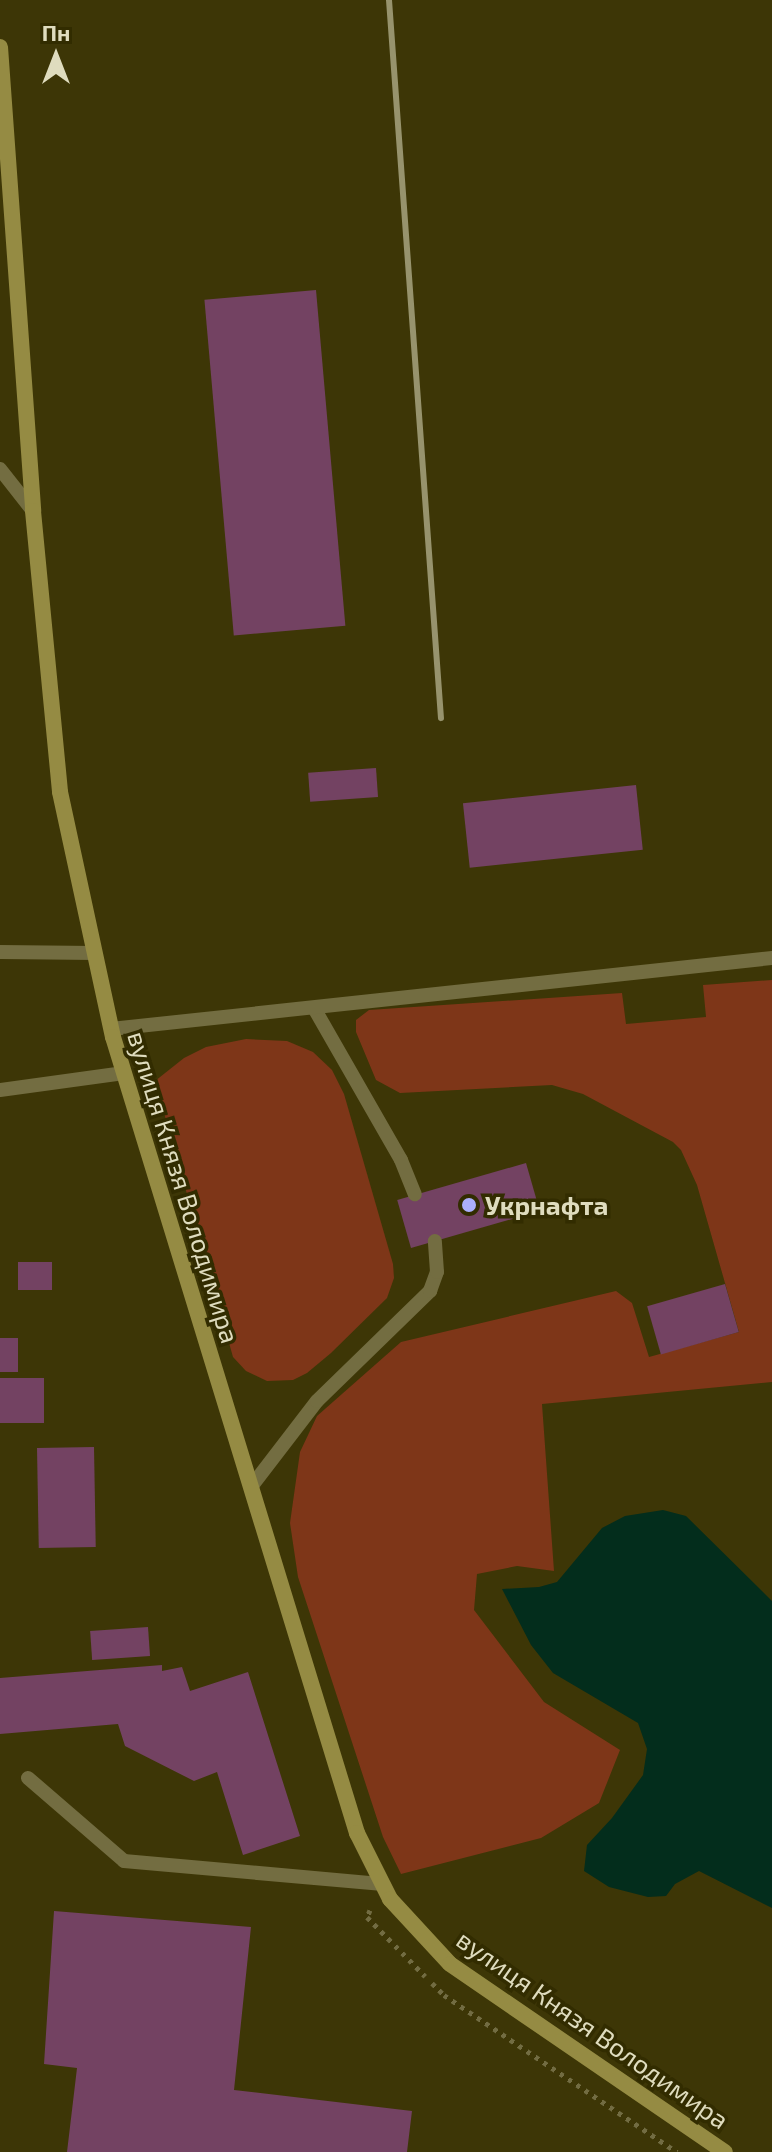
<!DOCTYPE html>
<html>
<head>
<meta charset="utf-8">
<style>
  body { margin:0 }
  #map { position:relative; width:772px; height:2152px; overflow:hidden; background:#3d3606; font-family:"Exo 2",sans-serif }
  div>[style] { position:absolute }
  .green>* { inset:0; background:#7e3618 }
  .water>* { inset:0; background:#032d1c }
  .building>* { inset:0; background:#734262; transform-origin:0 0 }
  .path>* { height:5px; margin-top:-2.5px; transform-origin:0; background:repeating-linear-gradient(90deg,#726c42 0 4px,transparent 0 10px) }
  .lane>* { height:14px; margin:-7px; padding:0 7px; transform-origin:7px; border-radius:7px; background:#736d41 }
  .secondary>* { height:16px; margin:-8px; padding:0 8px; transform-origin:8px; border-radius:8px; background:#958b43 }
  .rail>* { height:6px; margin:-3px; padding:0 3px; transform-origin:3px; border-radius:3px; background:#97936d }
  .dots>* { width:22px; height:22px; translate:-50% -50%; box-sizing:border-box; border:4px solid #322c00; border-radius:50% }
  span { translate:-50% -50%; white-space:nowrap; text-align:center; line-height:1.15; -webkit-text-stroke:7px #322c00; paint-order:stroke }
  .street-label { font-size:26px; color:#dfdcbe }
  .poi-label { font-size:26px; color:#dfdcbe; font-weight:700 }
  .left { translate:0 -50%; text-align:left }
  .north { position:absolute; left:16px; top:16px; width:80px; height:80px; -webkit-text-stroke:6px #322c00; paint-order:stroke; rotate:0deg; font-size:22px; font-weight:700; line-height:32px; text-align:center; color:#dfdcbe }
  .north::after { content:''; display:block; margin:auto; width:28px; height:36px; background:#dfdcbe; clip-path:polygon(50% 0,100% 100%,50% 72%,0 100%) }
</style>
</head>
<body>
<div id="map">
  <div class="green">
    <div style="clip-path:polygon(772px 980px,772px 1382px,542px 1404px,554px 1571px,517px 1566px,477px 1574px,474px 1610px,544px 1702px,620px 1750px,599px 1803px,541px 1838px,401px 1874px,383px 1837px,298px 1577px,290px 1523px,300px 1452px,317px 1416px,401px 1342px,616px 1291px,632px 1303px,649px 1357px,739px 1332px,697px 1185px,681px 1150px,673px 1142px,583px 1094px,552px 1085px,400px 1093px,376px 1080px,356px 1032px,356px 1020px,369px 1010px,622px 993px,626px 1024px,706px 1017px,703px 985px)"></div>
    <div style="clip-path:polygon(246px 1039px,287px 1041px,313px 1052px,332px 1070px,344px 1094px,393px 1264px,394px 1278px,387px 1298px,331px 1353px,307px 1373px,293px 1380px,267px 1381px,246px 1371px,233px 1357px,155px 1081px,184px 1058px,206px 1047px)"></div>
  </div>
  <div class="water">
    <div style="clip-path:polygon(663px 1510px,686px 1516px,772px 1601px,772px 1908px,699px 1871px,675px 1884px,666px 1896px,648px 1897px,609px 1887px,584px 1871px,587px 1845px,612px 1818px,643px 1775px,647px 1749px,638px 1723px,553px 1673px,531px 1645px,502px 1589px,539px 1587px,557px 1582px,602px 1528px,625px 1516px)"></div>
  </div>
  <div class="building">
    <div style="left:316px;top:290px;width:337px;height:112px;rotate:85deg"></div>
    <div style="left:376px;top:768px;width:29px;height:68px;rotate:86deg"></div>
    <div style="left:636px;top:785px;width:65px;height:174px;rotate:84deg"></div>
    <div style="left:526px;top:1163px;width:50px;height:134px;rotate:74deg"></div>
    <div style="left:18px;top:1262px;width:34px;height:28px"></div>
    <div style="left:725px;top:1284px;width:50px;height:81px;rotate:74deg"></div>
    <div style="left:0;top:1338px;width:18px;height:34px"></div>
    <div style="left:0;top:1378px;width:44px;height:45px"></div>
    <div style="left:94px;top:1447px;width:100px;height:57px;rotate:89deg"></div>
    <div style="left:148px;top:1627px;width:29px;height:58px;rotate:86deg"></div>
    <div style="clip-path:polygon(162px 1665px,162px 1671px,182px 1667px,190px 1691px,248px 1672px,300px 1836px,243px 1855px,217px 1772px,194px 1781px,125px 1746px,118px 1724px,0 1734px,0 1678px)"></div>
    <div style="clip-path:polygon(54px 1911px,251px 1927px,234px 2090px,412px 2111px,407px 2152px,67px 2152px,77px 2068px,44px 2064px)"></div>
  </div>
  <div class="path">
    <div style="left:370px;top:1910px;width:8px;rotate:113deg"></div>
    <div style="left:367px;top:1917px;width:83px;rotate:45.5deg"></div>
    <div style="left:432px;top:1983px;width:17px;rotate:45deg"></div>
    <div style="left:444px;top:1995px;width:281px;rotate:34deg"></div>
  </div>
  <div class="lane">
    <div style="left:0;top:469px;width:53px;rotate:51.8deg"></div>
    <div style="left:0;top:952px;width:95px;rotate:0.6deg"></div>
    <div style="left:314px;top:1008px;width:175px;rotate:60.2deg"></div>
    <div style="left:401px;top:1160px;width:37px;rotate:68deg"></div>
    <div style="left:111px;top:1029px;width:665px;rotate:-6.13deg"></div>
    <div style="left:0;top:1090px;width:125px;rotate:-7.8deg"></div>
    <div style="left:251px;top:1487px;width:108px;rotate:-52.5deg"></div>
    <div style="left:317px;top:1401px;width:158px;rotate:-44.2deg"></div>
    <div style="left:430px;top:1291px;width:20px;rotate:-70deg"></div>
    <div style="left:437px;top:1272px;width:31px;rotate:-94deg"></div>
    <div style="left:28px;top:1778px;width:127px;rotate:40.8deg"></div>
    <div style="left:124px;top:1861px;width:260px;rotate:5.1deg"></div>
  </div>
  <div class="secondary">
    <div style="left:0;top:47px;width:465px;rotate:85.9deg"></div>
    <div style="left:33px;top:511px;width:282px;rotate:84.5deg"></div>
    <div style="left:60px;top:792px;width:251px;rotate:77.8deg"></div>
    <div style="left:113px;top:1037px;width:833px;rotate:72.96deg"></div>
    <div style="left:357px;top:1833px;width:74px;rotate:63.4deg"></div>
    <div style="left:390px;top:1899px;width:88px;rotate:47.3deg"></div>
    <div style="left:450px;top:1964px;width:333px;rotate:34.4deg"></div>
  </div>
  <div class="rail">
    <div style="left:389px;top:0;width:720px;rotate:85.86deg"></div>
  </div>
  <div class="dots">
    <div style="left:469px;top:1205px;background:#abaffb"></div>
  </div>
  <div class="street-label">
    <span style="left:184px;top:1187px;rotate:73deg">вулиця Князя Володимира</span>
    <span style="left:593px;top:2029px;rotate:35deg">вулиця Князя Володимира</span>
  </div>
  <div class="poi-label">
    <span class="left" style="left:485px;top:1205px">Укрнафта</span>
  </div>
  <div class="north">Пн</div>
</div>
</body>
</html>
